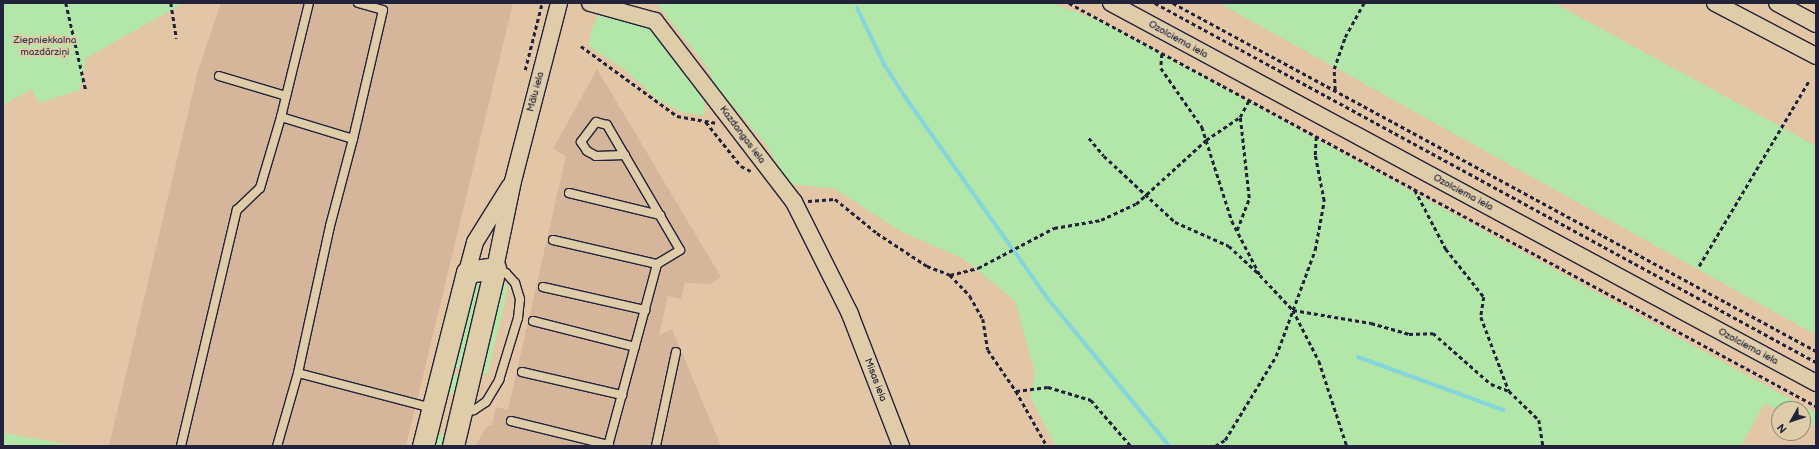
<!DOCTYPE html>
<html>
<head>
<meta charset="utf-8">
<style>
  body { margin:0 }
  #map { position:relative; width:1819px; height:449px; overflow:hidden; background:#e2c6a5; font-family:"Balsamiq Sans",sans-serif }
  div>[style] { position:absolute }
  .built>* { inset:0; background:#d6b69a }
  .green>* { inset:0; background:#b3e7a9 }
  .stream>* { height:4px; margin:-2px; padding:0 2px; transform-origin:2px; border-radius:2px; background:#84d5dd }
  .path>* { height:2.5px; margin-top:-1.25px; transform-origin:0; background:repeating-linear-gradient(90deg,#22223b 0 4px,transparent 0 7px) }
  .roads { filter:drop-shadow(1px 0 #22223b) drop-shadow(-1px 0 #22223b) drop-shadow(0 1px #22223b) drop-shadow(0 -1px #22223b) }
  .service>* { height:8px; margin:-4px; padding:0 4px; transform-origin:4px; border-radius:4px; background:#dfcdaa }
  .minor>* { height:16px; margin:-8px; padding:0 8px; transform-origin:8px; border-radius:8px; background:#dfcdaa }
  .tertiary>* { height:21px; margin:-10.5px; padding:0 10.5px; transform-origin:10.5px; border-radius:10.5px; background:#dfcdaa }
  span { translate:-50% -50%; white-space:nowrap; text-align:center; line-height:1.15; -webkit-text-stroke:4px #dfcdaa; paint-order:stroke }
  .park-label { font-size:10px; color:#38404c }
  .street-label { font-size:10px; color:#22223b }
  .frame { position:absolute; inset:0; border:4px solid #22223b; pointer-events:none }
  .north { position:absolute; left:1771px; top:401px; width:40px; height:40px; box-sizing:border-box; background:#dfcdaa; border:1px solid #93897e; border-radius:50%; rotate:231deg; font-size:11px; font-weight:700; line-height:16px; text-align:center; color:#22223b }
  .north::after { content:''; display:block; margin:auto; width:14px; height:18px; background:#22223b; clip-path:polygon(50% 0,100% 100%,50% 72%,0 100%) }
</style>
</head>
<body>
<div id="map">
  <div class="built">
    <div style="clip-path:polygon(221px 3px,513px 3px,406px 446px,109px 446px,198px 71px)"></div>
    <div style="clip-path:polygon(597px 69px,721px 277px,710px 284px,685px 283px,681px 299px,668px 296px,659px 335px,672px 329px,721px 446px,475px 446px,488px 425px,492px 425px,496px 407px,508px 410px,566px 156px,553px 149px)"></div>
  </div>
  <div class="green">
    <div style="clip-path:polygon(3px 3px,184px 3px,86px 58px,80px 90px,39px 103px,32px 89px,3px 105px)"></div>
    <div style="clip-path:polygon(656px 3px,1052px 3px,1100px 21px,1169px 58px,1816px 413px,1816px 426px,1803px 420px,1803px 409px,1779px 410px,1764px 404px,1741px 446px,1056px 446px,1030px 397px,1035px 373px,1015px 301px,964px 259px,900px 231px,835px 189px,792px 184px,784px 175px,765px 143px,716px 87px,707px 67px)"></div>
    <div style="clip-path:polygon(1219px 3px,1554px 3px,1816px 146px,1816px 335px)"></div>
    <div style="clip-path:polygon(598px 15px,652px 29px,704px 94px,705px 116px,682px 112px,657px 99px,625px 70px,589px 46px,591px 32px)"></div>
    <div style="clip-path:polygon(475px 278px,484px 280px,463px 370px,450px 367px)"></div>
    <div style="clip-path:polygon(501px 279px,508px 286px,502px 314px,487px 375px,478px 373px)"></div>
    <div style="clip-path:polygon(449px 372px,461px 375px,456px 393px,452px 394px,446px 392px)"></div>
    <div style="clip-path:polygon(435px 432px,447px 435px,444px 446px,431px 446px)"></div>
    <div style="clip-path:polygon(3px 433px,77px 446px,3px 446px)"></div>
  </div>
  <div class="stream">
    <div style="left:857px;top:8px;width:64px;rotate:64.2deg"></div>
    <div style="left:885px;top:66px;width:37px;rotate:57deg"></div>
    <div style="left:905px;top:97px;width:247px;rotate:54.7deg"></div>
    <div style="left:1048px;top:299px;width:190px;rotate:50.5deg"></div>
    <div style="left:1358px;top:357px;width:155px;rotate:20deg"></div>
  </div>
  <div class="path">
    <div style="left:66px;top:3px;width:89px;rotate:77.1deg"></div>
    <div style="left:171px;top:3px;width:36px;rotate:81deg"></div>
    <div style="left:1069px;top:3px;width:849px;rotate:28.35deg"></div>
    <div style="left:1155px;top:3px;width:752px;rotate:28.51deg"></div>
    <div style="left:1173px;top:3px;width:731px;rotate:28.42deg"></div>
    <div style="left:581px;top:46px;width:119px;rotate:36.1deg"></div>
    <div style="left:677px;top:116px;width:39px;rotate:10deg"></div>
    <div style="left:1162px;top:54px;width:14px;rotate:94deg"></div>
    <div style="left:1161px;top:68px;width:72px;rotate:55.2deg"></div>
    <div style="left:1202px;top:127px;width:99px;rotate:72.3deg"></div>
    <div style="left:1232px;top:221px;width:61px;rotate:62.6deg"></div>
    <div style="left:1260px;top:275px;width:48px;rotate:46.7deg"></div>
    <div style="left:1293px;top:310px;width:79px;rotate:9.5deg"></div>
    <div style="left:1371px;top:323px;width:40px;rotate:16deg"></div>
    <div style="left:1409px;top:334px;width:24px;rotate:-2deg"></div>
    <div style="left:1433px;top:333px;width:77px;rotate:41.3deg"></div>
    <div style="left:1491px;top:384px;width:19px;rotate:21deg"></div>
    <div style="left:525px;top:70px;width:69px;rotate:-75.8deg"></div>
    <div style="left:1335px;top:90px;width:21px;rotate:-93deg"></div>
    <div style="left:1334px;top:69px;width:34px;rotate:-71deg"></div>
    <div style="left:1345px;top:37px;width:39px;rotate:-61deg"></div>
    <div style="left:706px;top:122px;width:56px;rotate:51.5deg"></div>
    <div style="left:741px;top:166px;width:11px;rotate:27deg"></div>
    <div style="left:1089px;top:138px;width:23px;rotate:50deg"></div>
    <div style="left:1104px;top:156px;width:97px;rotate:42.9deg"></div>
    <div style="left:1175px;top:222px;width:59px;rotate:24deg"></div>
    <div style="left:1229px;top:246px;width:40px;rotate:43deg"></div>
    <div style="left:1415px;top:190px;width:67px;rotate:62.3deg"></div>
    <div style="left:1446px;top:249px;width:61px;rotate:51.6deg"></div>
    <div style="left:1484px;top:297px;width:20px;rotate:99deg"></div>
    <div style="left:1481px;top:317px;width:79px;rotate:69.3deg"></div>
    <div style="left:1509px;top:391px;width:42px;rotate:44deg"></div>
    <div style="left:1539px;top:420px;width:26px;rotate:81deg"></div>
    <div style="left:808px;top:201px;width:27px;rotate:-4deg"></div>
    <div style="left:835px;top:199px;width:54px;rotate:39deg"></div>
    <div style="left:877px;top:233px;width:60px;rotate:33.4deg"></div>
    <div style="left:927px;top:266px;width:25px;rotate:21deg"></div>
    <div style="left:950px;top:275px;width:29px;rotate:46deg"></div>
    <div style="left:970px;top:296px;width:26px;rotate:61deg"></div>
    <div style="left:983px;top:319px;width:31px;rotate:81deg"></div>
    <div style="left:988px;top:350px;width:50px;rotate:55.7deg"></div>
    <div style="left:1016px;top:391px;width:63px;rotate:60.6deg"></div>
    <div style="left:1237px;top:230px;width:34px;rotate:-69deg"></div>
    <div style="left:1249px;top:198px;width:81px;rotate:-96.3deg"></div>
    <div style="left:1699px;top:266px;width:217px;rotate:-59.3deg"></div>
    <div style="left:950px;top:275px;width:29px;rotate:-14deg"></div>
    <div style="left:978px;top:268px;width:86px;rotate:-27.8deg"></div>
    <div style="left:1054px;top:228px;width:48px;rotate:-9.7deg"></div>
    <div style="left:1101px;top:220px;width:38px;rotate:-25deg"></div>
    <div style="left:1136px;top:204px;width:95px;rotate:-42.4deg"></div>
    <div style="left:1206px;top:140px;width:41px;rotate:-34.1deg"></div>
    <div style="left:1240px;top:117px;width:19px;rotate:-62deg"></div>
    <div style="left:1293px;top:310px;width:57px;rotate:63deg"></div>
    <div style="left:1319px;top:361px;width:89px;rotate:71.8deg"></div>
    <div style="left:1016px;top:391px;width:32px;rotate:-7deg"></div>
    <div style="left:1048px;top:387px;width:45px;rotate:16.8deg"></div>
    <div style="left:1091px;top:400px;width:61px;rotate:49deg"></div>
    <div style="left:1215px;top:446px;width:12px;rotate:-31deg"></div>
    <div style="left:1225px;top:440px;width:98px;rotate:-58.7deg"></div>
    <div style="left:1276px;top:356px;width:113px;rotate:-69.8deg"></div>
    <div style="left:1315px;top:250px;width:50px;rotate:-79.6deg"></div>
    <div style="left:1324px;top:201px;width:47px;rotate:-101.1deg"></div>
    <div style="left:1315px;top:155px;width:18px;rotate:-87deg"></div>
  </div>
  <div class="roads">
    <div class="service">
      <div style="left:219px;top:76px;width:70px;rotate:16.6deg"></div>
      <div style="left:281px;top:117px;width:117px;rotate:-76.2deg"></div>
      <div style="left:353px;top:139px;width:132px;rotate:-76.9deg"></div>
      <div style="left:383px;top:10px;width:26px;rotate:-164deg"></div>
      <div style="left:569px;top:193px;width:94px;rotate:13.6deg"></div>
      <div style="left:553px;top:240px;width:107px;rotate:13deg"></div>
      <div style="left:543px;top:287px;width:105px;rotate:12.7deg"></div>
      <div style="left:533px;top:321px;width:105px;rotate:14.3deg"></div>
      <div style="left:522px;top:372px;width:103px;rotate:13deg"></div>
      <div style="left:298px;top:373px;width:138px;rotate:14.6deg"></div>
      <div style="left:463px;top:413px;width:11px;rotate:-15deg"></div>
      <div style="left:474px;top:410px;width:14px;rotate:-34deg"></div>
      <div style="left:486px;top:402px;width:26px;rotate:-59deg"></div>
      <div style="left:499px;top:380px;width:65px;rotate:-73deg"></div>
      <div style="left:518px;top:318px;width:19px;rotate:-84deg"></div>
      <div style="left:520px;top:299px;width:17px;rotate:-107deg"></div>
      <div style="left:515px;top:283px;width:13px;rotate:-132deg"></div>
      <div style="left:506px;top:273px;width:12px;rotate:-156deg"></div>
      <div style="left:511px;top:421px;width:101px;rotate:13.8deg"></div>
      <div style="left:181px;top:446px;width:243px;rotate:-76.7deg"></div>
      <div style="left:237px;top:210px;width:32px;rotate:-44deg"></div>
      <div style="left:260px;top:188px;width:74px;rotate:-73.5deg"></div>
      <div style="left:281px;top:117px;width:75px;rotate:17deg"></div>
      <div style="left:353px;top:139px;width:90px;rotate:104.8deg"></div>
      <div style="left:330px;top:226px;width:150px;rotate:102.3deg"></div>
      <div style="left:298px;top:373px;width:76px;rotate:106deg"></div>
      <div style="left:608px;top:446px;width:188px;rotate:-74.9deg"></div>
      <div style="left:657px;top:264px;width:27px;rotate:-31deg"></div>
      <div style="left:680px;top:250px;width:145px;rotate:-120.3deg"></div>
      <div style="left:607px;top:125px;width:11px;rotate:-165deg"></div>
      <div style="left:596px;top:122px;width:25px;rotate:127deg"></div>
      <div style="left:581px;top:142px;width:11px;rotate:56deg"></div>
      <div style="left:587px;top:151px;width:10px;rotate:29deg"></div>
      <div style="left:596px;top:156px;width:29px;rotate:-2deg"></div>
      <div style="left:656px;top:446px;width:96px;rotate:-78deg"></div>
    </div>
    <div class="minor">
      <div style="left:590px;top:3px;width:67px;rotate:15.5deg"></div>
      <div style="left:655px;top:21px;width:228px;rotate:52.5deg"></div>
      <div style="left:794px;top:202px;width:125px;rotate:63.4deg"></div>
      <div style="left:850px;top:314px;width:142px;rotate:68.9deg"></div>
      <div style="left:1111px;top:3px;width:801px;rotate:28.32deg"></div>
      <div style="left:1715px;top:3px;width:114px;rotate:27.7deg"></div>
      <div style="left:1777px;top:3px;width:44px;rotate:28.3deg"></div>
      <div style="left:495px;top:268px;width:89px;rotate:-78.3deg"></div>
      <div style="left:513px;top:181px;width:184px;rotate:-75.5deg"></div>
      <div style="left:467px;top:272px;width:31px;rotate:-75deg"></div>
      <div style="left:475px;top:242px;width:66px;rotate:-58deg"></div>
    </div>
    <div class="tertiary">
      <div style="left:423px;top:446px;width:179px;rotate:-75.8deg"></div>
      <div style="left:467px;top:272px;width:28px;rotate:-8deg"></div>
      <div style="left:495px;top:268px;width:183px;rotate:103.3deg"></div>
    </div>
  </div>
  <div class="park-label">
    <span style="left:45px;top:46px">Ziepniekkalna<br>mazdārziņi</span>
  </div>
  <div class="street-label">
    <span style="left:1178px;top:40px;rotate:29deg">Ozolciema iela</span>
    <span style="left:536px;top:92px;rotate:-75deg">Mālu iela</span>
    <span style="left:742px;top:135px;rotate:53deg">Kazdangas iela</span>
    <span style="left:1463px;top:193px;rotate:28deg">Ozolciema iela</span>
    <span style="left:1748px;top:347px;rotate:28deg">Ozolciema iela</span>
    <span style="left:875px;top:380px;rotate:69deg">Misas iela</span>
  </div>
  <div class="frame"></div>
  <div class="north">N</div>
</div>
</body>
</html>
